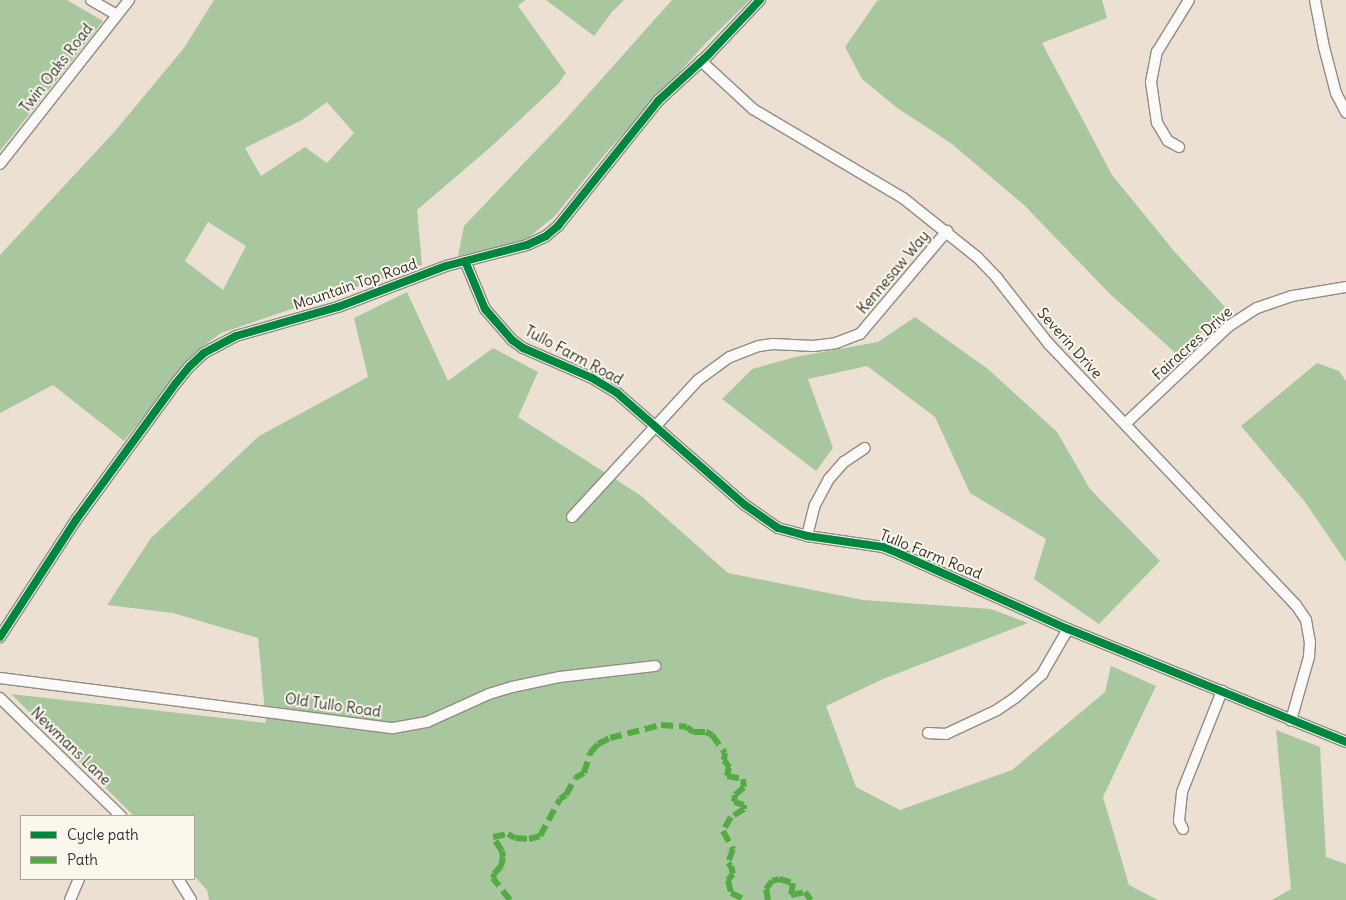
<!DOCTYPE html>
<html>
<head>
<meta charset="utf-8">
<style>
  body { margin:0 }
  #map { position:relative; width:1346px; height:900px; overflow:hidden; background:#ece0d2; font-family:Delius,sans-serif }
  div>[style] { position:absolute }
  .forest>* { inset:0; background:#a9c79f }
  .roads { filter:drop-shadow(1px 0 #918b84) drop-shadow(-1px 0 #918b84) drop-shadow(0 1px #918b84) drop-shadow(0 -1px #918b84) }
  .minor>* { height:10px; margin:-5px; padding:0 5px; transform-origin:5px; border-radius:5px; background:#fcfaf8 }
  .quiet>* { height:6px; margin-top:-3px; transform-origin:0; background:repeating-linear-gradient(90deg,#54ab44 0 12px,transparent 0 18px) }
  .cycleway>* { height:8px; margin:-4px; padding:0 4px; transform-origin:4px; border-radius:4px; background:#00873e }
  span { translate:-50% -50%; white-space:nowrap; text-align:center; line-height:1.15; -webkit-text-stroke:4px #fbf7ec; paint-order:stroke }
  .street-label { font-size:15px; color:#2b2b2b }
  .legend { position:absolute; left:20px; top:815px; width:175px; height:65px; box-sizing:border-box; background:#fbf7ec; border:1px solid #a8a59f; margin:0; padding:6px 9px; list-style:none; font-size:15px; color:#2b2b2b }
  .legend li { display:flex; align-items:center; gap:10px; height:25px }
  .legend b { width:25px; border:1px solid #a8a59f }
</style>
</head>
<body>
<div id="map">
  <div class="forest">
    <div style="clip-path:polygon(0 0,67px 0,103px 21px,0 151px)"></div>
    <div style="clip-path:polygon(evenodd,214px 0,525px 0,518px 6px,566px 73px,558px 84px,493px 145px,417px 210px,422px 265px,221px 333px,194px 353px,124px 441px,53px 385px,0 413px,0 255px,115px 131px,184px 48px,214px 0,327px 102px,354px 133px,327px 163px,305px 147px,261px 176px,245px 148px,302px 120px,327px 102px,214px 0,208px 222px,246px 246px,223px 290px,185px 261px,208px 222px)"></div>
    <div style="clip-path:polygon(546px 0,624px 0,612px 12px,594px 36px)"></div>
    <div style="clip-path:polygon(672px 0,750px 0,706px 43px,606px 153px,554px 217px,519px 245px,458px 256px,464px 226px,565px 120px)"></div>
    <div style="clip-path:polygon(881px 0,1102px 0,1107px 18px,1042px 43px,1112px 175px,1174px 251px,1225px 307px,1179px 356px,1110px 294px,1024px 205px,952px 144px,896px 107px,862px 79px,845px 47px,877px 1px)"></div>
    <div style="clip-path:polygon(407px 292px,448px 381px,493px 348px,538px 372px,518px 417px,640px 495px,728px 573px,863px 600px,991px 609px,1028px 623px,883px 679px,826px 706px,856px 787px,900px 810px,1012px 770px,1105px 692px,1111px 666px,1156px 686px,1103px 797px,1129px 885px,1158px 900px,209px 900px,207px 890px,194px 876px,194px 816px,134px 816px,11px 694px,266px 723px,258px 638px,173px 613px,107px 605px,151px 538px,259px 436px,368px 377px,354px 318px)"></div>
    <div style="clip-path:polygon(915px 317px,988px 369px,1057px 432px,1090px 489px,1160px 561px,1099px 624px,1034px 579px,1046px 539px,970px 493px,935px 417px,867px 366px,808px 379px,833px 448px,816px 471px,722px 399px,752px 369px,795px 357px,878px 342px)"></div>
    <div style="clip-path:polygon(1317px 363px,1339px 371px,1346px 381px,1346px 562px,1305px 502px,1241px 426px)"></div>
    <div style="clip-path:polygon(1276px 730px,1320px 747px,1326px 857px,1346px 864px,1346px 900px,1272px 900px,1291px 889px)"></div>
  </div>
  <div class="roads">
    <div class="minor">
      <div style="left:91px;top:0;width:30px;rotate:30deg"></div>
      <div style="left:1315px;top:0;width:48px;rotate:79.2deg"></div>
      <div style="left:1324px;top:47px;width:48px;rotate:75.4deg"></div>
      <div style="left:1336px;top:93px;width:22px;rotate:63deg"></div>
      <div style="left:701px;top:61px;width:71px;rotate:42.7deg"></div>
      <div style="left:753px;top:109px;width:174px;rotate:30.7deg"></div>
      <div style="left:903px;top:198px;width:95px;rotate:38.6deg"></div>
      <div style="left:977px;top:257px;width:29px;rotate:46deg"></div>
      <div style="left:997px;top:278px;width:83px;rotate:51.9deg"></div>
      <div style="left:1048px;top:343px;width:361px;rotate:46.6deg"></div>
      <div style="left:1296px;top:605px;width:18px;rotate:56deg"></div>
      <div style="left:1306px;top:620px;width:22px;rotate:80deg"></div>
      <div style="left:1310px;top:642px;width:15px;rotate:94deg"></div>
      <div style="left:1309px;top:657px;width:66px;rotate:105.9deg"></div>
      <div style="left:1179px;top:147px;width:13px;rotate:-151deg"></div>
      <div style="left:1168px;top:141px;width:21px;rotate:-121deg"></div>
      <div style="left:1157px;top:123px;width:41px;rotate:-98.3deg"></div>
      <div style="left:1151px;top:82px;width:31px;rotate:-79deg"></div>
      <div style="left:1157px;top:52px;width:61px;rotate:-58.4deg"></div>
      <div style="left:0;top:164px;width:209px;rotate:-51.8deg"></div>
      <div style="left:465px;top:261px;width:52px;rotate:67.4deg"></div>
      <div style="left:485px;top:309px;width:41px;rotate:48.9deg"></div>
      <div style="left:512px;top:340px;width:14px;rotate:36deg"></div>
      <div style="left:523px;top:348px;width:75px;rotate:23.5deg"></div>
      <div style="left:592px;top:378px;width:29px;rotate:31deg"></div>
      <div style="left:617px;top:393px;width:170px;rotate:41.2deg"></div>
      <div style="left:745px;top:505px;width:40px;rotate:34.9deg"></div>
      <div style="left:778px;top:528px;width:30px;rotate:15deg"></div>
      <div style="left:807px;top:536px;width:77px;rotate:8.2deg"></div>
      <div style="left:883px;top:547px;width:18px;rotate:22deg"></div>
      <div style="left:900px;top:554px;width:184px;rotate:24.1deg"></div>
      <div style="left:1068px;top:629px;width:300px;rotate:22.1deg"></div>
      <div style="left:1125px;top:424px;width:143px;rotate:-43.3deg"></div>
      <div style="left:1229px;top:326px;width:33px;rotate:-33deg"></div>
      <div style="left:1257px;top:308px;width:37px;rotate:-19deg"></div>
      <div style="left:1292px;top:296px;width:55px;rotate:-9.5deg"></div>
      <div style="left:572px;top:517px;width:186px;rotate:-47.4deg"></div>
      <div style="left:698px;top:380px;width:39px;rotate:-36deg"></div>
      <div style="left:730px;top:357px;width:31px;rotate:-21deg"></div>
      <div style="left:759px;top:346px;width:14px;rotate:-8deg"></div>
      <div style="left:773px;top:344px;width:40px;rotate:2.9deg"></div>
      <div style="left:813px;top:346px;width:23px;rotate:-7deg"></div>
      <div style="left:836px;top:343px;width:26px;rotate:-21deg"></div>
      <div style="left:860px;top:334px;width:135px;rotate:-49.8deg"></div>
      <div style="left:807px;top:536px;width:32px;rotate:-76deg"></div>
      <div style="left:815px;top:505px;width:30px;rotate:-62deg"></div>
      <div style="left:829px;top:479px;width:23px;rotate:-49deg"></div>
      <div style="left:844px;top:462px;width:25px;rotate:-34deg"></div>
      <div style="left:0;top:637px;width:140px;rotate:-57deg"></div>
      <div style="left:76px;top:520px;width:170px;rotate:-53.9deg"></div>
      <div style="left:176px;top:383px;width:22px;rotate:-51deg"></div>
      <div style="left:190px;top:366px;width:19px;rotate:-43deg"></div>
      <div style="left:204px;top:353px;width:36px;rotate:-28deg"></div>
      <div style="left:236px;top:336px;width:106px;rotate:-15.9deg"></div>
      <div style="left:338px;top:307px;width:116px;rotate:-20.8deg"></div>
      <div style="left:446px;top:266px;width:84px;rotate:-14.5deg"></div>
      <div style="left:527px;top:245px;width:21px;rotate:-25deg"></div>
      <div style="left:546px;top:236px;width:16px;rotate:-40deg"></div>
      <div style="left:558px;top:226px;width:160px;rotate:-51.3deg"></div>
      <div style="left:658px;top:101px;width:68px;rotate:-42.6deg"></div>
      <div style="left:708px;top:55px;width:76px;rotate:-46.6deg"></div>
      <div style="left:0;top:678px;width:396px;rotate:7.3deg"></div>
      <div style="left:393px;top:728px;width:35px;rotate:-10deg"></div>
      <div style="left:427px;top:722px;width:68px;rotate:-24.3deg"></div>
      <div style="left:489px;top:694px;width:24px;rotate:-17deg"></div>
      <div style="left:512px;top:687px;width:49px;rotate:-11.8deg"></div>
      <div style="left:560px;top:677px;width:96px;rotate:-6.6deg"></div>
      <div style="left:0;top:698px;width:169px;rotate:44.3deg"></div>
      <div style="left:928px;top:733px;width:18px;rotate:3deg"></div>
      <div style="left:946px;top:734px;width:56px;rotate:-25.2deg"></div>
      <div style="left:997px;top:710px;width:23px;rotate:-34deg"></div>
      <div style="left:1016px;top:697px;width:35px;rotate:-41deg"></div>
      <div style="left:1042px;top:674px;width:52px;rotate:-60deg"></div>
      <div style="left:1183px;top:829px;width:9px;rotate:-117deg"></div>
      <div style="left:1179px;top:821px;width:29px;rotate:-84deg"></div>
      <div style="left:1182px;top:792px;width:109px;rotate:-68.4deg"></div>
      <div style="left:178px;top:879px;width:25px;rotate:58deg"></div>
      <div style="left:70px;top:900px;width:23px;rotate:-67deg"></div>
    </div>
  </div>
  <div class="quiet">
    <div style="left:510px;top:900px;width:28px;rotate:-128deg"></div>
    <div style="left:493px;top:878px;width:4px;rotate:-76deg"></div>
    <div style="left:494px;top:874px;width:11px;rotate:-49deg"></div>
    <div style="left:501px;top:866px;width:9px;rotate:-77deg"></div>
    <div style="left:503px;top:857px;width:6px;rotate:-99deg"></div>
    <div style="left:502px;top:851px;width:17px;rotate:-123deg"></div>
    <div style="left:493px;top:837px;width:15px;rotate:-11deg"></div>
    <div style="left:508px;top:834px;width:8px;rotate:30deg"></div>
    <div style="left:515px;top:838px;width:14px;rotate:4deg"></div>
    <div style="left:529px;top:839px;width:11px;rotate:-15deg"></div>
    <div style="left:540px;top:836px;width:42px;rotate:-61.6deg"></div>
    <div style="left:560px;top:799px;width:7px;rotate:-34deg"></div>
    <div style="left:566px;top:795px;width:19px;rotate:-62deg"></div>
    <div style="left:575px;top:778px;width:10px;rotate:-29deg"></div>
    <div style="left:584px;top:773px;width:21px;rotate:-73deg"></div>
    <div style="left:590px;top:753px;width:12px;rotate:-48deg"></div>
    <div style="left:598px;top:744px;width:13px;rotate:-27deg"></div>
    <div style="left:610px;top:738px;width:53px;rotate:-14.3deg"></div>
    <div style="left:661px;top:725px;width:26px;rotate:4deg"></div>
    <div style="left:687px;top:727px;width:8px;rotate:40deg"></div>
    <div style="left:693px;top:732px;width:13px"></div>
    <div style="left:706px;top:732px;width:7px;rotate:27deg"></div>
    <div style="left:712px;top:735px;width:22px;rotate:54deg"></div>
    <div style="left:725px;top:753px;width:7px;rotate:98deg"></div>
    <div style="left:724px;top:760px;width:9px;rotate:54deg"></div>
    <div style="left:729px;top:767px;width:9px;rotate:103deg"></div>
    <div style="left:727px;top:776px;width:16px;rotate:11deg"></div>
    <div style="left:743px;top:779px;width:8px;rotate:83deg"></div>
    <div style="left:744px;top:787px;width:12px;rotate:138deg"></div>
    <div style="left:735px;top:795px;width:7px;rotate:98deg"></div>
    <div style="left:734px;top:802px;width:10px;rotate:17deg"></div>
    <div style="left:744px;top:805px;width:4px;rotate:90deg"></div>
    <div style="left:744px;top:809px;width:15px;rotate:148deg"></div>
    <div style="left:731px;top:817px;width:16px;rotate:120deg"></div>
    <div style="left:723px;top:831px;width:21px;rotate:61deg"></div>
    <div style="left:733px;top:849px;width:15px;rotate:110deg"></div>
    <div style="left:728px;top:863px;width:4px;rotate:45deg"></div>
    <div style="left:731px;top:866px;width:8px;rotate:76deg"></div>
    <div style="left:733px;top:874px;width:8px;rotate:130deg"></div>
    <div style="left:728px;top:880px;width:13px;rotate:77deg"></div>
    <div style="left:731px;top:893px;width:17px;rotate:25deg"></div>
    <div style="left:768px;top:900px;width:11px;rotate:-100deg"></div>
    <div style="left:766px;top:889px;width:10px;rotate:-53deg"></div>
    <div style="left:772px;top:881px;width:7px;rotate:-16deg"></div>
    <div style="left:779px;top:879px;width:15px;rotate:16deg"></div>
    <div style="left:793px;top:883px;width:12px;rotate:99deg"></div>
    <div style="left:791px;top:895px;width:14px;rotate:-12deg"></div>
    <div style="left:805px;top:892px;width:10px;rotate:53deg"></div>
  </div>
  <div class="cycleway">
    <div style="left:465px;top:261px;width:52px;rotate:67.4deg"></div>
    <div style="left:485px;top:309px;width:41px;rotate:48.9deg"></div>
    <div style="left:512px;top:340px;width:14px;rotate:36deg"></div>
    <div style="left:523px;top:348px;width:75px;rotate:23.5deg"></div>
    <div style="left:592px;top:378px;width:29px;rotate:31deg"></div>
    <div style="left:617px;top:393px;width:170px;rotate:41.2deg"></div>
    <div style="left:745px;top:505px;width:40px;rotate:34.9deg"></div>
    <div style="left:778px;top:528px;width:30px;rotate:15deg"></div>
    <div style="left:807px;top:536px;width:77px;rotate:8.2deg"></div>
    <div style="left:883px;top:547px;width:18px;rotate:22deg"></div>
    <div style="left:900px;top:554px;width:184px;rotate:24.1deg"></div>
    <div style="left:1068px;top:629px;width:300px;rotate:22.1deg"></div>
    <div style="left:0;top:637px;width:140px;rotate:-57deg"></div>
    <div style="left:76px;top:520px;width:170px;rotate:-53.9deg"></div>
    <div style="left:176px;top:383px;width:22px;rotate:-51deg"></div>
    <div style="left:190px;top:366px;width:19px;rotate:-43deg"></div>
    <div style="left:204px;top:353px;width:36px;rotate:-28deg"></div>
    <div style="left:236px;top:336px;width:106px;rotate:-15.9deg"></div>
    <div style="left:338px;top:307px;width:116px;rotate:-20.8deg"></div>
    <div style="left:446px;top:266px;width:84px;rotate:-14.5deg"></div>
    <div style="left:527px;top:245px;width:21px;rotate:-25deg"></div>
    <div style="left:546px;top:236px;width:16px;rotate:-40deg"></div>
    <div style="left:558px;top:226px;width:160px;rotate:-51.3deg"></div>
    <div style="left:658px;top:101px;width:68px;rotate:-42.6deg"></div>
    <div style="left:708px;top:55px;width:76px;rotate:-46.6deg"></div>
  </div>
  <div class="street-label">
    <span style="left:56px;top:68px;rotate:-52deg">Twin Oaks Road</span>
    <span style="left:893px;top:272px;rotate:-50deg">Kennesaw Way</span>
    <span style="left:355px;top:284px;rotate:-19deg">Mountain Top Road</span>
    <span style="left:1070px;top:343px;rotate:48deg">Severin Drive</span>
    <span style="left:1192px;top:343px;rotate:-42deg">Fairacres Drive</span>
    <span style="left:574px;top:355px;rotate:28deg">Tullo Farm Road</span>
    <span style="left:931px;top:554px;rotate:22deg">Tullo Farm Road</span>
    <span style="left:333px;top:705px;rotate:8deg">Old Tullo Road</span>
    <span style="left:71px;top:746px;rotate:44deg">Newmans Lane</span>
  </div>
  <ul class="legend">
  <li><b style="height:6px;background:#00873e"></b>Cycle path</li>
  <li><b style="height:6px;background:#54ab44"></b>Path</li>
  </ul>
</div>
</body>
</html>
